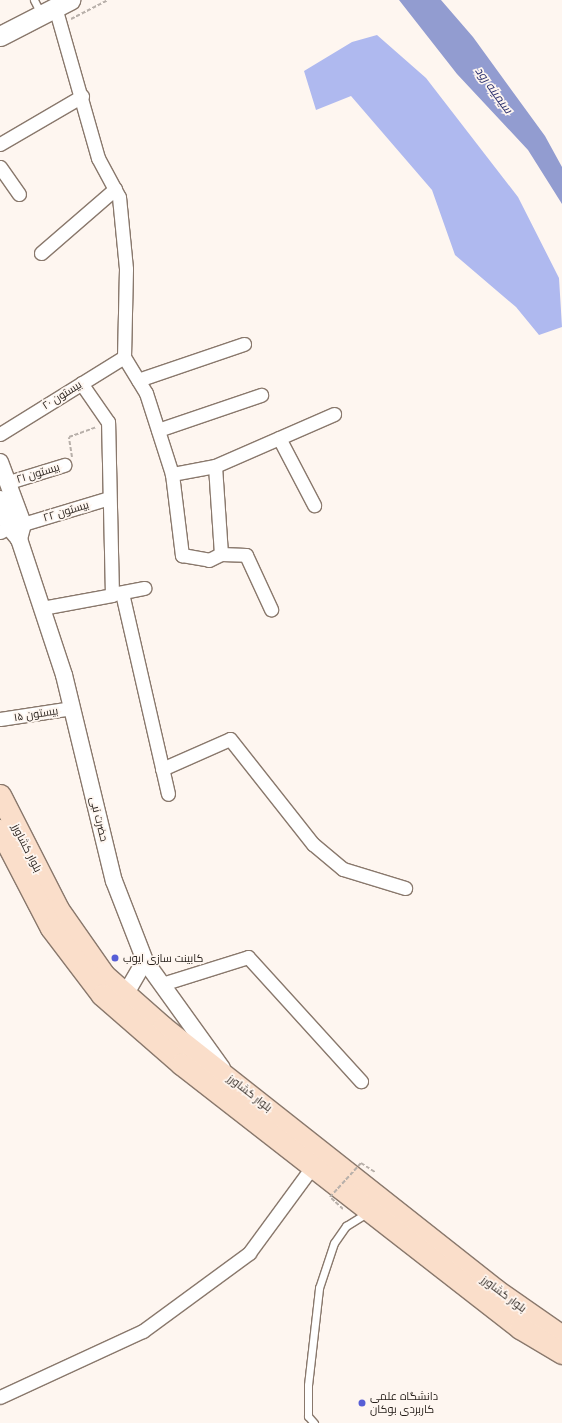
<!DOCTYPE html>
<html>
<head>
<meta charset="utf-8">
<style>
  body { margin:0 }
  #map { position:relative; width:562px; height:1423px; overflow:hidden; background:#fef6f0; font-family:"Open Sans",Cairo,sans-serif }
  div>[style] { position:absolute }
  .forest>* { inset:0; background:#afb9ef }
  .water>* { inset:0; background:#929cd0 }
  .path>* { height:2px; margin-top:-1px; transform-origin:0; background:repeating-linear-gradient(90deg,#b8b0aa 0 4px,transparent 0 6px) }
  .roads { filter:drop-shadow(1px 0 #89786c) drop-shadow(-1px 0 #89786c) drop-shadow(0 1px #89786c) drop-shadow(0 -1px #89786c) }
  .service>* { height:7px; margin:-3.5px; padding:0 3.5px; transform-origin:3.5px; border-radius:3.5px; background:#fff }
  .minor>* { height:13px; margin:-6.5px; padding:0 6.5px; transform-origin:6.5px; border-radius:6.5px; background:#fff }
  .tertiary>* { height:16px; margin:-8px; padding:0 8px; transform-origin:8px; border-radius:8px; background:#fff }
  .secondary>* { height:19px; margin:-9.5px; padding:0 9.5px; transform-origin:9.5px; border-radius:9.5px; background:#fff }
  .primary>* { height:21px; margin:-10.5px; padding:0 10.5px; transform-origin:10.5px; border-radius:10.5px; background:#fadeca }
  .path-bridge>* { height:2px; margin-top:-1px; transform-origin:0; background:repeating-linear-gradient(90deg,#b8b0aa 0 4px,transparent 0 6px) }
  .dots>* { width:11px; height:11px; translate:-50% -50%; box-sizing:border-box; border:2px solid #fef6f0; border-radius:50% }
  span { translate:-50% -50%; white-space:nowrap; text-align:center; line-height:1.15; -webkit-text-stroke:3.5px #fef6f0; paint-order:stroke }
  .street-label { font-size:11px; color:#251e19 }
  .poi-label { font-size:11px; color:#251e19 }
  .left { translate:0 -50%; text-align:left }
  .water-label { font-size:12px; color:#292e6c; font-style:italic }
</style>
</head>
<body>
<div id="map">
  <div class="forest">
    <div style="clip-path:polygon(377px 35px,426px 78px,518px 197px,559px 278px,562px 327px,539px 335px,516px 307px,455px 255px,432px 190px,351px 96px,316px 110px,304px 71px,352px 42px)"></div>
  </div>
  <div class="water">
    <div style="clip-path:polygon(399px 0,441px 0,473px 37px,545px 136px,562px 167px,562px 204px,528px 150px,457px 74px)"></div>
  </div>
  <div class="path">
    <div style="left:71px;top:19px;width:42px;rotate:-27.2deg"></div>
    <div style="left:72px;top:457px;width:20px;rotate:-99deg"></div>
    <div style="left:69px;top:437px;width:29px;rotate:-20deg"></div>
  </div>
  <div class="roads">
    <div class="service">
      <div style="left:34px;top:0;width:16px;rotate:63deg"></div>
      <div style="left:314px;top:1423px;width:9px;rotate:-131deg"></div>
      <div style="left:308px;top:1416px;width:31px;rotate:-90deg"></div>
      <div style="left:308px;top:1385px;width:98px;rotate:-83.5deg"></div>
      <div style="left:319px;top:1288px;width:47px;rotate:-71.6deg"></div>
      <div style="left:334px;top:1243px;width:21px;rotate:-55deg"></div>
      <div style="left:346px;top:1226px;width:26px;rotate:-32deg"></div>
    </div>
    <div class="minor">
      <div style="left:55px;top:7px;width:157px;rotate:74.1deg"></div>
      <div style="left:98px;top:158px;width:44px;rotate:61.7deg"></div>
      <div style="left:119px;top:197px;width:72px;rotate:84.4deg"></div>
      <div style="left:126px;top:269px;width:88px;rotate:91.3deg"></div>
      <div style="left:124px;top:357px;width:42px;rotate:58.6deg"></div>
      <div style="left:146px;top:393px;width:85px;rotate:72.2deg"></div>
      <div style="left:172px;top:474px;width:82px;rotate:83deg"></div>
      <div style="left:182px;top:555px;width:27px;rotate:10deg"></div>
      <div style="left:209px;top:560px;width:13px;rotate:-27deg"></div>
      <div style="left:221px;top:554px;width:88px;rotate:-93.9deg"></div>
      <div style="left:215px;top:466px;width:44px;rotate:169.5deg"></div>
      <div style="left:0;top:144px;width:95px;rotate:-30.3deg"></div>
      <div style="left:0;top:167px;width:33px;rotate:55deg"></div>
      <div style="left:41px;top:253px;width:98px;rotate:-40.9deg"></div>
      <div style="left:138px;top:380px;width:112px;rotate:-18.8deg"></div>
      <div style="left:158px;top:430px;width:109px;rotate:-18.8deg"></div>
      <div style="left:0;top:434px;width:146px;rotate:-31.8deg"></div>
      <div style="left:279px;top:438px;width:76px;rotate:62.4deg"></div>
      <div style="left:215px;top:466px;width:130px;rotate:-23.6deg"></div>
      <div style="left:9px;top:482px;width:58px;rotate:-17.2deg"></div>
      <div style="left:23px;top:524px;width:90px;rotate:-16.8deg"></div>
      <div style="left:0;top:532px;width:10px;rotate:-29deg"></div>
      <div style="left:221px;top:554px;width:25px;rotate:2deg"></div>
      <div style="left:246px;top:555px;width:60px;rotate:65.2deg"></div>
      <div style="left:122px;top:593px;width:206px;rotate:77.1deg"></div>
      <div style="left:113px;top:594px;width:32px;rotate:-11deg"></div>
      <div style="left:42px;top:608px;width:71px;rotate:-10.5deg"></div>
      <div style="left:112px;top:595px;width:173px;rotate:-91.3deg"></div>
      <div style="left:108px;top:422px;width:47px;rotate:-124.7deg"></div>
      <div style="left:0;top:719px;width:73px;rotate:-8.7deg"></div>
      <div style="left:162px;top:769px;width:74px;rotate:-23.8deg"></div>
      <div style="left:230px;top:739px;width:134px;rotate:51.7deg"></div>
      <div style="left:313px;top:844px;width:39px;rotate:40deg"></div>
      <div style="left:343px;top:869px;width:65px;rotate:17deg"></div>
      <div style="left:162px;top:984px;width:90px;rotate:-17.4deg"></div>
      <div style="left:248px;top:957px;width:168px;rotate:47.7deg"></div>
      <div style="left:0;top:1397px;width:157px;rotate:-24.8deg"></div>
      <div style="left:143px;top:1331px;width:132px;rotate:-36.3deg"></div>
      <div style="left:249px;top:1253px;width:108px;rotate:-53.7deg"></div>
    </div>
    <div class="tertiary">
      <div style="left:0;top:462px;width:66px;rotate:69.6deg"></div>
      <div style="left:23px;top:524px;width:16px;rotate:105deg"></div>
      <div style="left:0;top:499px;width:29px;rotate:72deg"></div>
      <div style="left:9px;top:527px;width:16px;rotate:50deg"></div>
      <div style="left:19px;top:539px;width:143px;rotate:71.7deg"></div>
      <div style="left:64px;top:675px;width:212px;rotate:76.4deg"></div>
      <div style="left:114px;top:881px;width:86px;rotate:68.8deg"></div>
      <div style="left:145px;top:961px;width:132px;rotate:54.3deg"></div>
      <div style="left:125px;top:995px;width:39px;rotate:-60deg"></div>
    </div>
    <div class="secondary">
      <div style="left:0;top:36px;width:79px;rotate:-27.2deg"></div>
    </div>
    <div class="primary">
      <div style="left:0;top:795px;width:128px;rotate:63deg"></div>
      <div style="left:58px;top:909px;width:80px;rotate:55.1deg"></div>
      <div style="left:104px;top:975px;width:79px;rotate:41.4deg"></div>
      <div style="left:163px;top:1027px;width:424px;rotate:38.3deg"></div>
      <div style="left:496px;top:1290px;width:80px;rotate:34.9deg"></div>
      <div style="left:0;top:830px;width:110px;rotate:62.5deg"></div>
      <div style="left:51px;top:928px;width:84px;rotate:52.7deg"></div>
      <div style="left:102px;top:995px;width:105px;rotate:41.1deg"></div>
      <div style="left:181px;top:1064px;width:430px;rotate:37.9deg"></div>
      <div style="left:520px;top:1328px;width:49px;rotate:30.8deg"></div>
    </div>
  </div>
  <div class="path-bridge">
    <div style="left:343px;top:1209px;width:18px;rotate:-137deg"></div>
    <div style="left:330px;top:1197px;width:46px;rotate:-47.6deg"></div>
    <div style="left:361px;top:1163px;width:17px;rotate:33deg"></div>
  </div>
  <div class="dots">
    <div style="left:115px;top:958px;background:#575ed6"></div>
    <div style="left:362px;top:1403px;background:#575ed6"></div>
  </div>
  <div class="street-label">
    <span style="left:62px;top:395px;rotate:-32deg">بیستون ۲۰</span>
    <span style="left:38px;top:473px;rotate:-17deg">بیستون ۲۱</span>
    <span style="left:66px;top:511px;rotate:-17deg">بیستون ۲۲</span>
    <span style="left:36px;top:714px;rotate:-9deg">بیستون ۱۵</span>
    <span style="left:99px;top:819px;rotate:76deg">حضرت نبی</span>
    <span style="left:27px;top:848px;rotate:63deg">بلوار کشاورز</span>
    <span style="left:250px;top:1093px;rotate:38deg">بلوار کشاورز</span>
    <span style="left:504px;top:1294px;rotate:37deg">بلوار کشاورز</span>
  </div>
  <div class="poi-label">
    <span class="left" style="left:123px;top:958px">کابینت سازی ایوب</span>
    <span class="left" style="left:370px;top:1403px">دانشگاه علمی<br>کاربردی بوکان</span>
  </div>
  <div class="water-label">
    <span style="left:494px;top:90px;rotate:54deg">سیمینه رود</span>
  </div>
</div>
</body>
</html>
